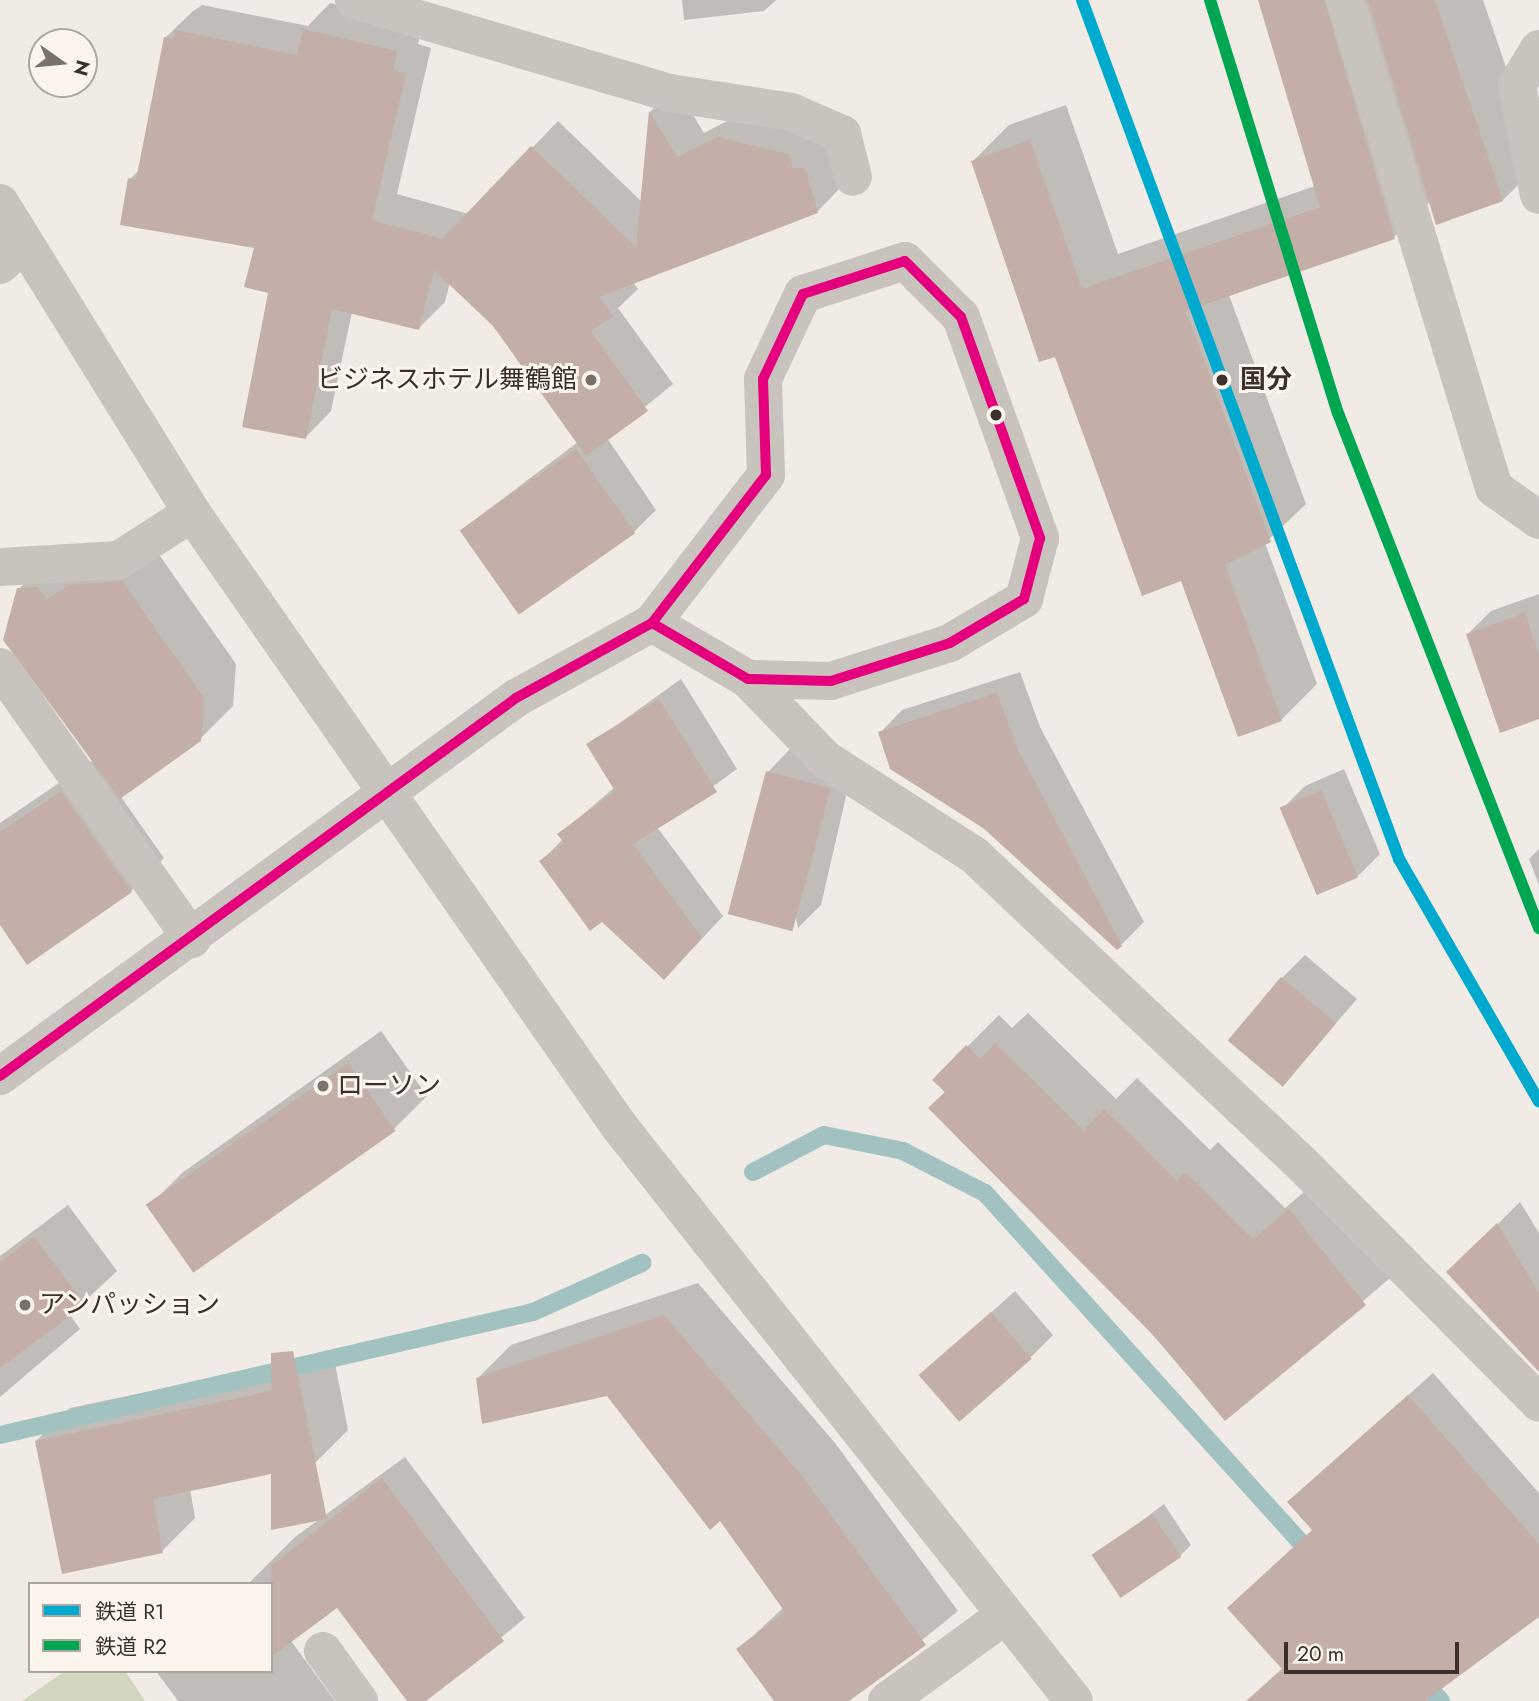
<!DOCTYPE html>
<html>
<head>
<meta charset="utf-8">
<style>
  body { margin:0 }
  #map { position:relative; width:1539px; height:1701px; overflow:hidden; background:#f0ebe5; font-family:Jost,"Noto Sans JP",sans-serif }
  div>[style] { position:absolute }
  .green>* { inset:0; background:#d1d6bf }
  .shadow>* { inset:0; background:#0003 }
  .stream>* { height:18px; margin:-9px; padding:0 9px; transform-origin:9px; border-radius:9px; background:#a1c2c1 }
  .building>* { inset:0; background:#c3afa7; transform-origin:0 0 }
  .minor>* { height:38px; margin:-19px; padding:0 19px; transform-origin:19px; border-radius:19px; background:#c9c3be }
  .tertiary>* { height:38px; margin:-19px; padding:0 19px; transform-origin:19px; border-radius:19px; background:#c9c3be }
  .bus-1>* { height:10px; margin:-5px; padding:0 5px; transform-origin:5px; border-radius:5px; background:#e5007d }
  .rail-1>* { height:12px; margin:-6px; padding:0 6px; transform-origin:6px; border-radius:6px; background:#00a9ce }
  .rail-2>* { height:12px; margin:-6px; padding:0 6px; transform-origin:6px; border-radius:6px; background:#00a651 }
  .dots>* { width:19px; height:19px; translate:-50% -50%; box-sizing:border-box; border:4px solid #fbf5ee; border-radius:50% }
  span { translate:-50% -50%; white-space:nowrap; text-align:center; line-height:1.15; -webkit-text-stroke:6px #fbf5ee; paint-order:stroke }
  .poi-label { font-size:26px; color:#3b302b }
  .right { translate:-100% -50%; text-align:right }
  .left { translate:0 -50%; text-align:left }
  .stop-label { font-size:26px; color:#3b302b; font-weight:700 }
  .legend { position:absolute; left:28px; top:1582px; width:245px; height:91px; box-sizing:border-box; background:#fbf5ee; border:2px solid #aea6a0; margin:0; padding:9px 12px; list-style:none; font-size:21px; color:#3b302b }
  .legend li { display:flex; align-items:center; gap:14px; height:35px }
  .legend b { width:35px; border:2px solid #aea6a0 }
  .north { position:absolute; left:28px; top:28px; width:70px; height:70px; box-sizing:border-box; background:#fbf5ee; border:2px solid #aea6a0; border-radius:50%; rotate:105deg; font-size:19px; font-weight:700; line-height:28px; text-align:center; color:#3b302b }
  .north::after { content:''; display:block; margin:auto; width:24px; height:32px; background:#7a716c; clip-path:polygon(50% 0,100% 100%,50% 72%,0 100%) }
  .scale { position:absolute; left:1284px; top:1642px; width:175px; height:32px; box-sizing:border-box; border:4px solid #3b302b; border-top:0; padding-left:9px; font-size:21px; line-height:24px; white-space:nowrap; color:#3b302b; -webkit-text-stroke:5px #fbf5ee; paint-order:stroke }
</style>
</head>
<body>
<div id="map">
  <div class="green">
    <div style="clip-path:polygon(65px 1671px,125px 1671px,145px 1701px,22px 1701px)"></div>
  </div>
  <div class="shadow">
    <div style="clip-path:polygon(682px 0,776px 0,764px 11px,684px 20px)"></div>
    <div style="clip-path:polygon(1260px 0,1483px 0,1539px 164px,1503px 200px,1431px 201px,1394px 237px,1229px 295px,1306px 504px,1265px 543px,1317px 684px,1281px 720px,1182px 579px,1056px 354px,973px 161px,1009px 125px,1066px 105px,1118px 254px,1315px 186px)"></div>
    <div style="clip-path:polygon(330px 3px,422px 25px,418px 44px,431px 48px,397px 194px,469px 214px,558px 121px,642px 202px,650px 112px,675px 86px,704px 133px,746px 111px,831px 143px,843px 185px,817px 212px,633px 282px,638px 289px,618px 308px,673px 384px,607px 438px,656px 510px,633px 533px,461px 530px,578px 442px,494px 325px,450px 282px,445px 302px,419px 328px,352px 312px,331px 411px,305px 438px,256px 247px,130px 179px,140px 169px,165px 38px,192px 12px,202px 5px,308px 26px)"></div>
    <div style="clip-path:polygon(155px 549px,236px 664px,233px 706px,200px 739px,121px 797px,164px 858px,131px 891px,0 922px,0 823px,93px 760px,19px 589px,52px 555px)"></div>
    <div style="clip-path:polygon(1539px 594px,1539px 717px,1468px 634px,1491px 611px)"></div>
    <div style="clip-path:polygon(1020px 672px,1040px 727px,1144px 922px,1121px 945px,880px 733px,902px 710px)"></div>
    <div style="clip-path:polygon(681px 679px,737px 769px,657px 827px,723px 916px,685px 957px,541px 861px,563px 839px,560px 834px,615px 787px,589px 745px)"></div>
    <div style="clip-path:polygon(790px 749px,853px 766px,821px 905px,798px 928px,768px 772px)"></div>
    <div style="clip-path:polygon(1344px 769px,1380px 854px,1357px 877px,1282px 809px,1305px 786px)"></div>
    <div style="clip-path:polygon(1539px 849px,1539px 885px,1529px 859px)"></div>
    <div style="clip-path:polygon(1305px 955px,1357px 999px,1283px 1084px,1282px 978px)"></div>
    <div style="clip-path:polygon(1028px 1013px,1116px 1099px,1137px 1078px,1210px 1150px,1218px 1142px,1285px 1208px,1321px 1178px,1397px 1272px,1225px 1419px,934px 1080px,999px 1015px,1012px 1028px)"></div>
    <div style="clip-path:polygon(381px 1031px,427px 1096px,394px 1129px,149px 1206px,182px 1173px)"></div>
    <div style="clip-path:polygon(1520px 1202px,1539px 1233px,1539px 1306px,1449px 1272px)"></div>
    <div style="clip-path:polygon(68px 1205px,117px 1271px,70px 1315px,80px 1329px,0 1397px,0 1256px)"></div>
    <div style="clip-path:polygon(698px 1283px,835px 1443px,958px 1611px,846px 1701px,776px 1701px,739px 1649px,784px 1607px,720px 1519px,608px 1394px,478px 1378px,511px 1345px)"></div>
    <div style="clip-path:polygon(1015px 1291px,1053px 1335px,1030px 1358px,921px 1376px)"></div>
    <div style="clip-path:polygon(333px 1353px,348px 1430px,315px 1463px,190px 1489px,195px 1518px,162px 1551px,36px 1441px,70px 1408px)"></div>
    <div style="clip-path:polygon(1433px 1373px,1539px 1493px,1539px 1615px,1432px 1694px,1438px 1701px,1246px 1701px,1283px 1668px,1313px 1529px,1314px 1479px)"></div>
    <div style="clip-path:polygon(405px 1457px,525px 1618px,423px 1701px,409px 1701px,338px 1606px,291px 1641px,335px 1701px,178px 1701px,156px 1671px,271px 1671px,271px 1584px,248px 1584px,295px 1537px)"></div>
    <div style="clip-path:polygon(1164px 1504px,1191px 1545px,1180px 1556px,1095px 1556px)"></div>
  </div>
  <div class="stream">
    <div style="left:753px;top:1172px;width:80px;rotate:-27.5deg"></div>
    <div style="left:824px;top:1135px;width:81px;rotate:11.4deg"></div>
    <div style="left:903px;top:1151px;width:92px;rotate:27.1deg"></div>
    <div style="left:985px;top:1193px;width:493px;rotate:47.9deg"></div>
    <div style="left:0;top:1435px;width:547px;rotate:-12.99deg"></div>
    <div style="left:533px;top:1312px;width:120px;rotate:-24.2deg"></div>
    <div style="left:1420px;top:1677px;width:32px;rotate:49deg"></div>
  </div>
  <div class="building">
    <div style="clip-path:polygon(1258px 0,1324px 0,1395px 239px,1186px 311px,1271px 542px,1225px 565px,1282px 721px,1238px 737px,1181px 581px,1142px 596px,1055px 357px,1039px 362px,971px 161px,1030px 140px,1082px 289px,1320px 207px)"></div>
    <div style="clip-path:polygon(1368px 0,1435px 0,1503px 201px,1436px 225px)"></div>
    <div style="clip-path:polygon(303px 29px,397px 51px,393px 70px,406px 74px,372px 220px,442px 239px,531px 146px,636px 247px,649px 111px,677px 157px,718px 137px,788px 154px,793px 168px,805px 168px,818px 213px,599px 297px,613px 316px,591px 331px,648px 411px,586px 456px,493px 326px,434px 270px,419px 330px,332px 309px,306px 439px,242px 427px,268px 293px,244px 287px,254px 248px,120px 225px,128px 178px,136px 180px,164px 37px,173px 39px,175px 30px,297px 55px)"></div>
    <div style="left:576px;top:449px;width:103px;height:142px;rotate:55deg"></div>
    <div style="clip-path:polygon(122px 581px,204px 698px,204px 714px,201px 741px,120px 799px,3px 640px,17px 588px,37px 587px,47px 599px,69px 585px)"></div>
    <div style="clip-path:polygon(1525px 613px,1539px 655px,1539px 719px,1500px 733px,1466px 634px)"></div>
    <div style="clip-path:polygon(997px 693px,1018px 750px,1122px 946px,1117px 950px,983px 828px,890px 769px,878px 732px)"></div>
    <div style="clip-path:polygon(659px 699px,717px 792px,633px 844px,702px 938px,664px 980px,602px 922px,590px 931px,539px 861px,564px 843px,557px 834px,615px 791px,586px 744px)"></div>
    <div style="left:766px;top:771px;width:67px;height:148px;rotate:15deg"></div>
    <div style="left:1321px;top:790px;width:95px;height:45px;rotate:67deg"></div>
    <div style="clip-path:polygon(61px 791px,132px 892px,27px 965px,0 925px,0 832px)"></div>
    <div style="left:1281px;top:977px;width:72px;height:83px;rotate:40deg"></div>
    <div style="clip-path:polygon(995px 1043px,1083px 1130px,1104px 1109px,1177px 1181px,1185px 1172px,1253px 1239px,1289px 1209px,1366px 1305px,1225px 1421px,1156px 1338px,928px 1108px,945px 1092px,932px 1080px,966px 1045px,980px 1059px)"></div>
    <div style="left:348px;top:1063px;width:83px;height:247px;rotate:55deg"></div>
    <div style="clip-path:polygon(1497px 1223px,1539px 1293px,1539px 1372px,1446px 1272px)"></div>
    <div style="clip-path:polygon(34px 1237px,85px 1305px,0 1368px,0 1262px)"></div>
    <div style="left:991px;top:1312px;width:62px;height:96px;rotate:49deg"></div>
    <div style="clip-path:polygon(664px 1315px,802px 1476px,926px 1645px,849px 1701px,774px 1701px,736px 1649px,785px 1612px,720px 1521px,710px 1530px,607px 1396px,482px 1424px,476px 1378px)"></div>
    <div style="clip-path:polygon(293px 1351px,327px 1519px,271px 1530px,271px 1474px,153px 1499px,163px 1553px,62px 1574px,35px 1441px,271px 1391px,271px 1353px)"></div>
    <div style="clip-path:polygon(1408px 1395px,1539px 1544px,1539px 1617px,1425px 1701px,1247px 1701px,1282px 1669px,1227px 1608px,1312px 1530px,1287px 1502px)"></div>
    <div style="clip-path:polygon(382px 1478px,504px 1641px,426px 1701px,407px 1701px,337px 1608px,271px 1657px,271px 1566px)"></div>
    <div style="left:1152px;top:1514px;width:52px;height:73px;rotate:56deg"></div>
  </div>
  <div class="minor">
    <div style="left:354px;top:0;width:329px;rotate:16.4deg"></div>
    <div style="left:670px;top:93px;width:122px;rotate:8.9deg"></div>
    <div style="left:791px;top:112px;width:56px;rotate:23.3deg"></div>
    <div style="left:842px;top:134px;width:44px;rotate:75.7deg"></div>
    <div style="left:1345px;top:0;width:510px;rotate:73.02deg"></div>
    <div style="left:1494px;top:488px;width:55px;rotate:35.4deg"></div>
    <div style="left:1539px;top:49px;width:42px;rotate:121.4deg"></div>
    <div style="left:1517px;top:85px;width:112px;rotate:78.7deg"></div>
    <div style="left:905px;top:261px;width:79px;rotate:45deg"></div>
    <div style="left:961px;top:317px;width:235px;rotate:70.3deg"></div>
    <div style="left:1040px;top:538px;width:63px;rotate:104.7deg"></div>
    <div style="left:1024px;top:599px;width:86px;rotate:149.3deg"></div>
    <div style="left:950px;top:643px;width:125px;rotate:162.3deg"></div>
    <div style="left:831px;top:681px;width:83px;rotate:-178.6deg"></div>
    <div style="left:748px;top:679px;width:111px;rotate:-149.7deg"></div>
    <div style="left:652px;top:623px;width:187px;rotate:-52.4deg"></div>
    <div style="left:766px;top:475px;width:96px;rotate:-91.8deg"></div>
    <div style="left:763px;top:379px;width:94px;rotate:-64.8deg"></div>
    <div style="left:803px;top:294px;width:107px;rotate:-17.9deg"></div>
    <div style="left:0;top:265px;width:33px;rotate:-41deg"></div>
    <div style="left:0;top:567px;width:119px;rotate:-3.4deg"></div>
    <div style="left:119px;top:560px;width:87px;rotate:-32.8deg"></div>
    <div style="left:0;top:667px;width:333px;rotate:54.8deg"></div>
    <div style="left:748px;top:679px;width:111px;rotate:46.1deg"></div>
    <div style="left:825px;top:759px;width:177px;rotate:32.8deg"></div>
    <div style="left:974px;top:855px;width:462px;rotate:43.3deg"></div>
    <div style="left:1310px;top:1172px;width:325px;rotate:45.2deg"></div>
    <div style="left:323px;top:1651px;width:62px;rotate:54.2deg"></div>
    <div style="left:887px;top:1701px;width:145px;rotate:-36deg"></div>
  </div>
  <div class="tertiary">
    <div style="left:0;top:203px;width:365px;rotate:58.2deg"></div>
    <div style="left:192px;top:513px;width:747px;rotate:55.14deg"></div>
    <div style="left:619px;top:1126px;width:733px;rotate:51.65deg"></div>
    <div style="left:0;top:1076px;width:640px;rotate:-36.22deg"></div>
    <div style="left:516px;top:698px;width:155px;rotate:-28.9deg"></div>
  </div>
  <div class="bus-1">
    <div style="left:0;top:1076px;width:640px;rotate:-36.22deg"></div>
    <div style="left:516px;top:698px;width:155px;rotate:-28.9deg"></div>
    <div style="left:652px;top:623px;width:187px;rotate:-52.4deg"></div>
    <div style="left:766px;top:475px;width:96px;rotate:-91.8deg"></div>
    <div style="left:763px;top:379px;width:94px;rotate:-64.8deg"></div>
    <div style="left:803px;top:294px;width:107px;rotate:-17.9deg"></div>
    <div style="left:905px;top:261px;width:79px;rotate:45deg"></div>
    <div style="left:961px;top:317px;width:235px;rotate:70.3deg"></div>
    <div style="left:1040px;top:538px;width:63px;rotate:104.7deg"></div>
    <div style="left:1024px;top:599px;width:86px;rotate:149.3deg"></div>
    <div style="left:950px;top:643px;width:125px;rotate:162.3deg"></div>
    <div style="left:831px;top:681px;width:83px;rotate:-178.6deg"></div>
    <div style="left:748px;top:679px;width:111px;rotate:-149.7deg"></div>
  </div>
  <div class="rail-1">
    <div style="left:1082px;top:0;width:916px;rotate:69.74deg"></div>
    <div style="left:1399px;top:859px;width:280px;rotate:60deg"></div>
  </div>
  <div class="rail-2">
    <div style="left:1210px;top:0;width:432px;rotate:72.8deg"></div>
    <div style="left:1338px;top:413px;width:553px;rotate:68.68deg"></div>
  </div>
  <div class="dots">
    <div style="left:591px;top:380px;background:#7a716c"></div>
    <div style="left:1222px;top:380px;background:#3b302b"></div>
    <div style="left:996px;top:415px;background:#3b302b"></div>
    <div style="left:323px;top:1086px;background:#7a716c"></div>
    <div style="left:25px;top:1305px;background:#7a716c"></div>
  </div>
  <div class="poi-label">
    <span class="right" style="left:577px;top:380px">ビジネスホテル舞鶴館</span>
    <span class="left" style="left:337px;top:1086px">ローソン</span>
    <span class="left" style="left:39px;top:1305px">アンパッション</span>
  </div>
  <div class="stop-label">
    <span class="left" style="left:1240px;top:380px">国分</span>
  </div>
  <ul class="legend">
  <li><b style="height:9px;background:#00a9ce"></b>鉄道 R1</li>
  <li><b style="height:9px;background:#00a651"></b>鉄道 R2</li>
  </ul>
  <div class="north">N</div>
  <div class="scale">20 m</div>
</div>
</body>
</html>
